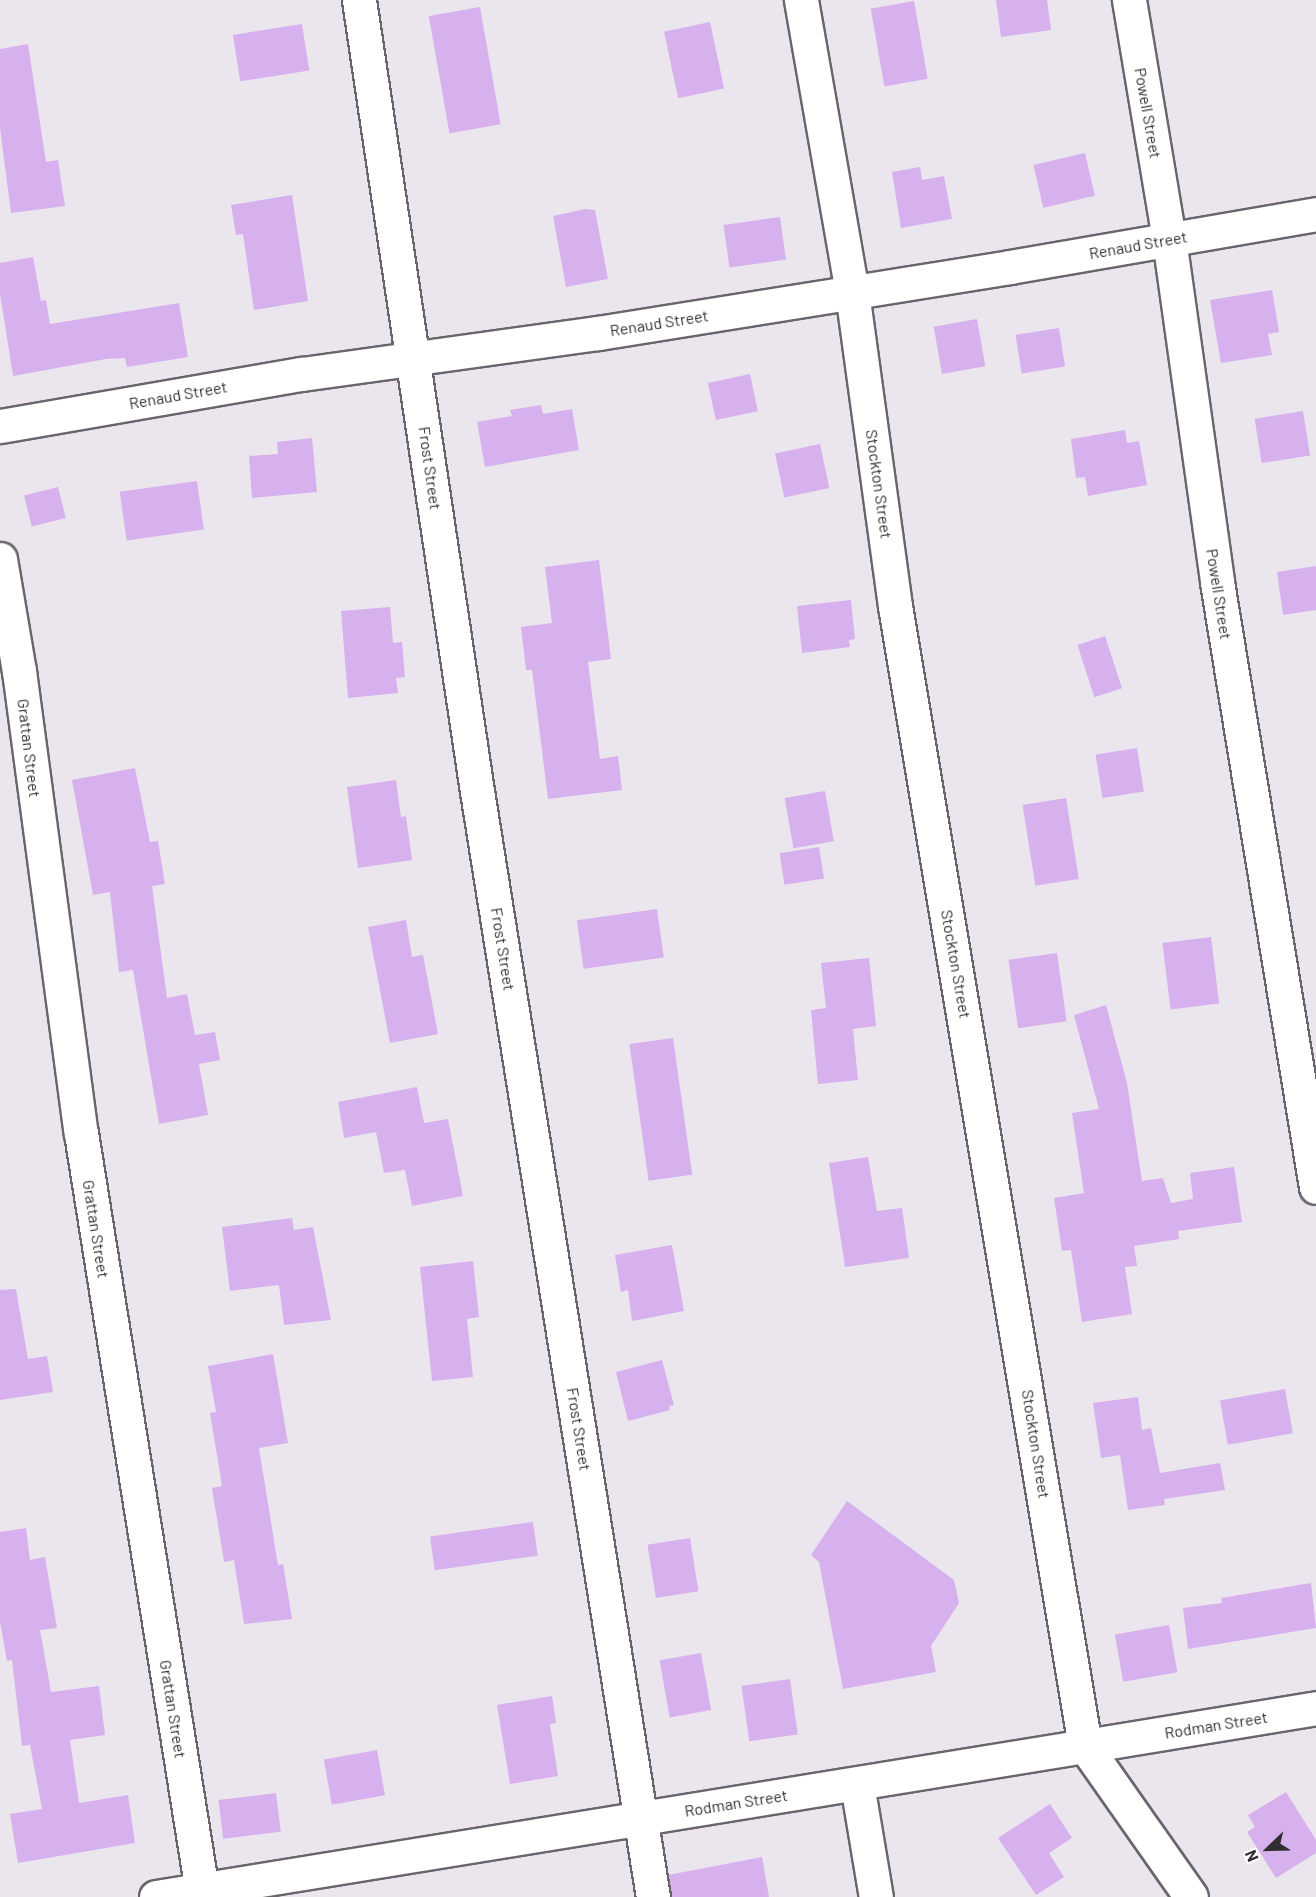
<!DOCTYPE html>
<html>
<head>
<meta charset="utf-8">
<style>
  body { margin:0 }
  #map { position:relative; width:1316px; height:1897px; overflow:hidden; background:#ebe5ee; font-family:Barlow,sans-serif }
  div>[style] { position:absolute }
  .building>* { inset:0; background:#d7b1ee; transform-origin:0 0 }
  .roads { filter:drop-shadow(2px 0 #6a656d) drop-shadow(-2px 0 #6a656d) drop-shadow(0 2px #6a656d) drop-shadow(0 -2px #6a656d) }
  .street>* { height:33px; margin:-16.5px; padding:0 16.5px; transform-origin:16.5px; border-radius:16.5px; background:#fff }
  .secondary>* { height:33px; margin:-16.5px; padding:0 16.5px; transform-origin:16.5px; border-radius:16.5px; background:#fff }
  span { translate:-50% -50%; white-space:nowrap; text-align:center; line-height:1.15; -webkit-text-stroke:4.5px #fff; paint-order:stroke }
  .street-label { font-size:16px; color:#302e31 }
  .north { position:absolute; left:1238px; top:1819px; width:60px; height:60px; -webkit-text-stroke:4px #fff; paint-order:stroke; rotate:247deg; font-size:16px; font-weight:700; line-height:24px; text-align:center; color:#302e31 }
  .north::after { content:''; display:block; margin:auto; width:21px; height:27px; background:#302e31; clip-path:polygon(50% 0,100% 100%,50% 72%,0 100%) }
</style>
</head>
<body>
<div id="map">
  <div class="building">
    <div style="clip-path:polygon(996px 0,1047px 0,1051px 30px,1001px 37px)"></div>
    <div style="left:914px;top:1px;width:79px;height:44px;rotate:80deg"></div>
    <div style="left:480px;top:7px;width:119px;height:52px;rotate:80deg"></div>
    <div style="left:710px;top:22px;width:68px;height:47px;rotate:78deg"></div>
    <div style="left:302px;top:24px;width:47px;height:70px;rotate:81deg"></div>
    <div style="clip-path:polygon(28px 44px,46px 162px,58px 160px,65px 206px,11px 213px,0 128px,0 49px)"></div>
    <div style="left:1085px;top:153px;width:44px;height:53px;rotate:77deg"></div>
    <div style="clip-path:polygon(920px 167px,922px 180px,944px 176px,952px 219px,901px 228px,892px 172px)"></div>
    <div style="clip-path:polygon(292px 195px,308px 301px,254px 310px,243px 234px,236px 235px,231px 205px)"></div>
    <div style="clip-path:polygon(585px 209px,595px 210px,608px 279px,566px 287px,553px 216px)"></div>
    <div style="left:780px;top:217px;width:43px;height:57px;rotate:82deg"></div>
    <div style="clip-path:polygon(33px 257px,41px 301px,46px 300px,50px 324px,179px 303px,188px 357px,127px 367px,125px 358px,106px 359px,13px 376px,0 294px,0 263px)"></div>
    <div style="clip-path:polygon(1272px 290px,1279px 332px,1268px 334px,1272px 355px,1221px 363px,1210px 300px)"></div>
    <div style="left:977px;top:319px;width:48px;height:44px;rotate:80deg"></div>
    <div style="left:1059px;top:328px;width:39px;height:44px;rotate:81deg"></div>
    <div style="left:750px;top:374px;width:38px;height:43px;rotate:78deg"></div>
    <div style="clip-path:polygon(541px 405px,543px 414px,572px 409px,579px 450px,485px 467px,477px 422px,512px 416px,510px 410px)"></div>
    <div style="left:1303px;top:411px;width:45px;height:49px;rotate:81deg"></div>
    <div style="clip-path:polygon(1125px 430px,1127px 443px,1139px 441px,1147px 485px,1088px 496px,1085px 477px,1076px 478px,1071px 439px)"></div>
    <div style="clip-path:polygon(312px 438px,317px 492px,252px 498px,249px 456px,278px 454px,277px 442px)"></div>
    <div style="left:820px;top:444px;width:45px;height:46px;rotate:78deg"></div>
    <div style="left:197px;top:481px;width:49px;height:78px;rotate:82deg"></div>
    <div style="left:58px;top:487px;width:32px;height:35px;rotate:76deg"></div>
    <div style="clip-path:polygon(599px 560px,611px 659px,588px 662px,600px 759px,618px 756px,622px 790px,548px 799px,532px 670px,526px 670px,521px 627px,552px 623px,545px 567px)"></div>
    <div style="clip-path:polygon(1316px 566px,1316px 610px,1283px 615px,1277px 572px)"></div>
    <div style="clip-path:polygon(851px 600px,855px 639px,849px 640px,850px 647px,802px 653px,797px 606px)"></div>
    <div style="clip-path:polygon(390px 607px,393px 643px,402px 642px,405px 677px,396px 678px,398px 693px,348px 698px,341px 611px)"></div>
    <div style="left:1105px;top:636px;width:55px;height:29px;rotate:72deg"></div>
    <div style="left:1137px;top:748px;width:44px;height:42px;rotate:81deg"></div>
    <div style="clip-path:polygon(135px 768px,150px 842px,158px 841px,165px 884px,152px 886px,167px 998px,187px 994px,195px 1035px,215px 1032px,220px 1060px,199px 1064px,208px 1115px,159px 1124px,133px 970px,119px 972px,110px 892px,93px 895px,72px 780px)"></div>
    <div style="clip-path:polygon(396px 780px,401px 817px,406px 816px,412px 860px,358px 868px,347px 787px)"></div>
    <div style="left:825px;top:791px;width:51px;height:41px;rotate:80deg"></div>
    <div style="left:1066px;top:798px;width:82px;height:44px;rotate:81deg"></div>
    <div style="left:819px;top:847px;width:32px;height:40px;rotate:81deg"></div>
    <div style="left:657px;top:909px;width:49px;height:81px;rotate:82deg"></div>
    <div style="clip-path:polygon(406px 920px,412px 957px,423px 955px,438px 1034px,390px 1043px,368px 927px)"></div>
    <div style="left:1211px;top:937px;width:67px;height:49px;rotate:83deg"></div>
    <div style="left:1057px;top:953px;width:69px;height:49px;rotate:82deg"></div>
    <div style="clip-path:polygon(869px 958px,876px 1026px,853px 1029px,858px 1080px,818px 1084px,811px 1010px,826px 1008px,821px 963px)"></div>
    <div style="clip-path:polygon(1106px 1005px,1127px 1083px,1142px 1181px,1163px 1178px,1171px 1203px,1193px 1199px,1190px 1173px,1234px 1167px,1242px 1222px,1178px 1231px,1179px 1239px,1134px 1246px,1137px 1266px,1125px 1267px,1132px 1314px,1082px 1322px,1071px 1250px,1062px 1251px,1054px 1198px,1084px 1193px,1072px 1113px,1099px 1109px,1074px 1015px)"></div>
    <div style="left:673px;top:1038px;width:138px;height:44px;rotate:82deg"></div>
    <div style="clip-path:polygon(417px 1087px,424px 1123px,448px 1119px,463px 1196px,412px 1206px,405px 1170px,384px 1173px,376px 1132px,344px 1138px,338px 1102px)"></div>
    <div style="clip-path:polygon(868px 1157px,877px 1211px,902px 1208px,909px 1258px,845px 1267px,829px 1163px)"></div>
    <div style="clip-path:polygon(292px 1218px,294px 1230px,313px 1227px,331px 1320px,284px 1325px,279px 1285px,230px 1291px,222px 1227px)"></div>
    <div style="clip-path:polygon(672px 1245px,684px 1311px,632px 1321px,628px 1290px,621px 1292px,615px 1255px)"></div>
    <div style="clip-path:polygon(473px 1261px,479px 1317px,467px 1319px,473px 1377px,432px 1381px,420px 1267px)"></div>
    <div style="clip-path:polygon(16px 1289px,28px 1359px,47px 1356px,53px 1392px,0 1400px,0 1290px)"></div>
    <div style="clip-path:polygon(273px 1354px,288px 1443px,259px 1448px,278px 1565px,283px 1564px,292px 1619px,244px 1624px,234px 1560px,224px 1562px,212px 1488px,222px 1486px,210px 1413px,216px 1412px,208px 1366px)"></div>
    <div style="clip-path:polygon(662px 1360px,674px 1405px,669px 1406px,670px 1410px,628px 1421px,616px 1372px)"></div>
    <div style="left:1285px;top:1389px;width:45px;height:66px;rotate:80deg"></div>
    <div style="clip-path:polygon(1138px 1397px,1142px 1430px,1151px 1428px,1160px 1473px,1220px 1463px,1225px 1490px,1164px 1499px,1165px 1505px,1128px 1510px,1120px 1455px,1101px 1458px,1093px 1403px)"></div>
    <div style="clip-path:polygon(847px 1501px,954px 1580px,959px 1603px,931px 1646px,936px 1672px,843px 1689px,819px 1562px,811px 1555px)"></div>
    <div style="left:533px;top:1522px;width:34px;height:104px;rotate:82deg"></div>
    <div style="clip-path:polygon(26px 1528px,30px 1560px,45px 1557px,57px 1628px,40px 1630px,51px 1692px,99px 1686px,105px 1735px,70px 1740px,79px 1803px,128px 1795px,135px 1843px,18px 1863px,10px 1814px,42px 1809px,30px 1745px,22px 1746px,12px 1660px,7px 1661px,0 1622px,0 1532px)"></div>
    <div style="left:690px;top:1538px;width:54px;height:43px;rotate:81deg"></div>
    <div style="clip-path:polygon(1311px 1583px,1316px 1628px,1188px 1649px,1183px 1608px,1222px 1603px,1221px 1598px)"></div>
    <div style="left:1169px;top:1625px;width:48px;height:55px;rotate:80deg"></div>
    <div style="left:701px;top:1653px;width:58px;height:42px;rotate:80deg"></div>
    <div style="left:790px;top:1679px;width:56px;height:49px;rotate:82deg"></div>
    <div style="clip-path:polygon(552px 1696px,556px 1723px,550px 1724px,558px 1776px,510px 1784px,497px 1705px)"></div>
    <div style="left:377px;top:1750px;width:46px;height:54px;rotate:80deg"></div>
    <div style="clip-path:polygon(1286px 1792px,1316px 1840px,1316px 1853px,1276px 1878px,1247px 1832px,1255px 1827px,1248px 1815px)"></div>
    <div style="left:276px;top:1793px;width:39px;height:58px;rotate:83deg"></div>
    <div style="clip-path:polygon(1050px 1804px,1072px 1838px,1049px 1853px,1064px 1877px,1036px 1895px,998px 1838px)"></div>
    <div style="clip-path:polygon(762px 1857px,769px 1897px,671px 1897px,668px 1875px)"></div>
  </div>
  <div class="roads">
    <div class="street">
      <div style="left:359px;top:0;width:800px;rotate:81.52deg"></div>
      <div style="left:477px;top:791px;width:1120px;rotate:80.96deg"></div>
      <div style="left:801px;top:0;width:296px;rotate:80.1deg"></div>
      <div style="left:852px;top:292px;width:317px;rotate:82.2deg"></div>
      <div style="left:895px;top:606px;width:1156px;rotate:80.54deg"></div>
      <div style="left:1085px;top:1746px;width:234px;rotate:-9.3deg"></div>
      <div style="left:1129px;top:0;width:242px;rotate:80.5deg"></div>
      <div style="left:1169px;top:239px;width:346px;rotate:82deg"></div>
      <div style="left:1217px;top:582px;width:613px;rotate:80.71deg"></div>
      <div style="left:0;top:426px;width:306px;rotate:-9.8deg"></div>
      <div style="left:302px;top:374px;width:299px;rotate:-7.9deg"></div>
      <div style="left:598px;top:333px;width:417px;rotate:-9.1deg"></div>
      <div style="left:1010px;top:267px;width:311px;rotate:-9.8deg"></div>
      <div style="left:0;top:559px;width:114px;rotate:80.4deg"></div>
      <div style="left:19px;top:671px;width:466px;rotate:82.4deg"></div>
      <div style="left:81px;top:1133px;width:774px;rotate:80.93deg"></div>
      <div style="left:857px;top:1784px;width:115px;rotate:80.5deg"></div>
    </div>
    <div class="secondary">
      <div style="left:156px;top:1897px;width:941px;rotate:-9.23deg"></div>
      <div style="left:1085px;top:1746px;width:184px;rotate:54.9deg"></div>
    </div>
  </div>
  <div class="street-label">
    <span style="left:1148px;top:113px;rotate:80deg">Powell Street</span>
    <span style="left:1138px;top:245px;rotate:-10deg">Renaud Street</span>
    <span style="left:659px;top:323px;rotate:-9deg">Renaud Street</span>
    <span style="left:178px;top:395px;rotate:-10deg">Renaud Street</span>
    <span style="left:430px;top:468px;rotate:82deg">Frost Street</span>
    <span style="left:879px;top:484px;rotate:82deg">Stockton Street</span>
    <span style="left:1219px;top:594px;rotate:81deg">Powell Street</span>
    <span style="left:29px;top:748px;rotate:83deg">Grattan Street</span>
    <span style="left:503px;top:949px;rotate:81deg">Frost Street</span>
    <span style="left:956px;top:964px;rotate:80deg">Stockton Street</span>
    <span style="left:96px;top:1229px;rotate:81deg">Grattan Street</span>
    <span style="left:579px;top:1429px;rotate:81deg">Frost Street</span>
    <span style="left:1036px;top:1444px;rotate:81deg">Stockton Street</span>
    <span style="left:173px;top:1709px;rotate:81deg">Grattan Street</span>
    <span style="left:1216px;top:1725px;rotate:-9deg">Rodman Street</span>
    <span style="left:736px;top:1803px;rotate:-9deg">Rodman Street</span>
  </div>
  <div class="north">N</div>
</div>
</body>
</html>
